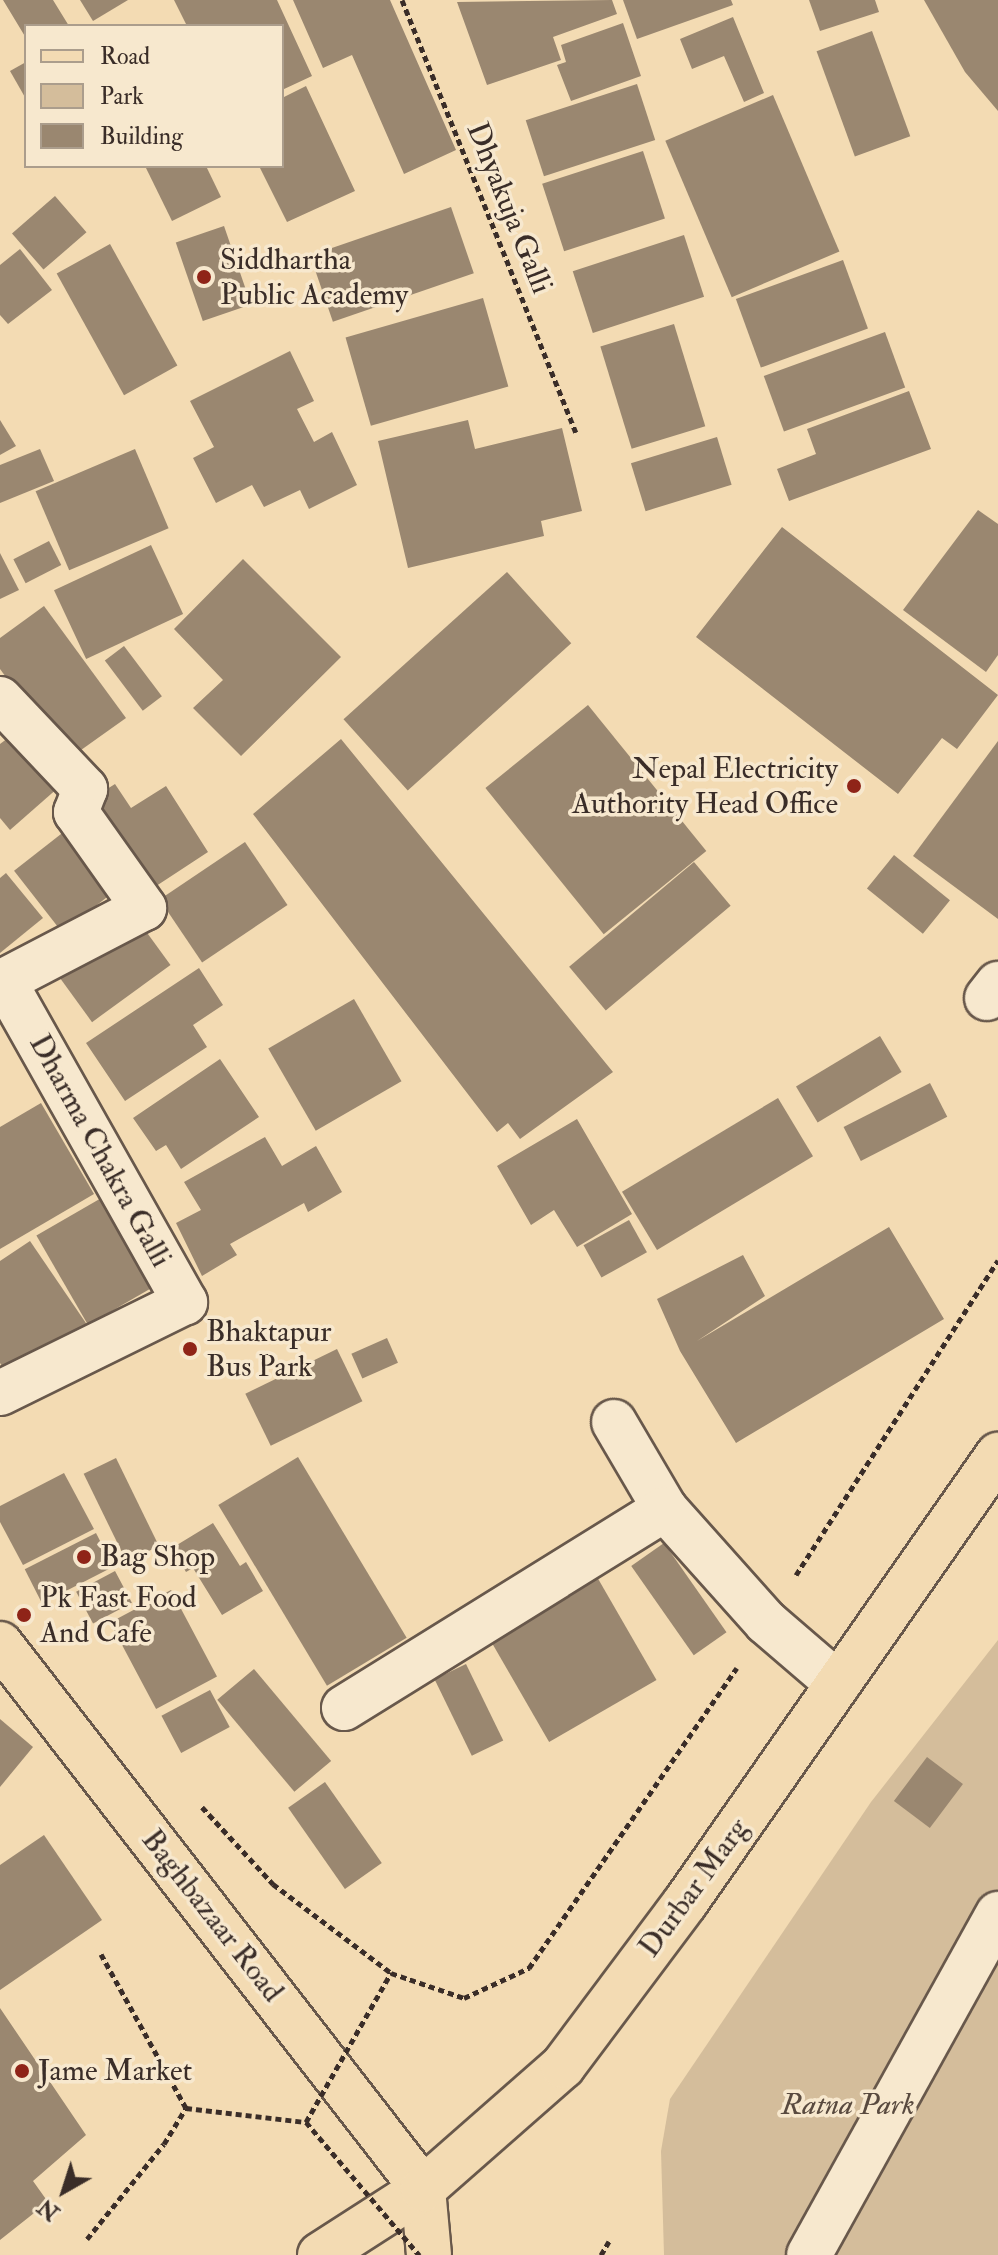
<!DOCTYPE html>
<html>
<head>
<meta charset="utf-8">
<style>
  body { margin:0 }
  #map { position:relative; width:998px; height:2255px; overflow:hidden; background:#f3dbb3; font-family:"IM FELL Double Pica",serif }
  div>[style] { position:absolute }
  .green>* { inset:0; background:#d4bd9b }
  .building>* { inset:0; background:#9a8770; transform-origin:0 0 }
  .path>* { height:5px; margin-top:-2.5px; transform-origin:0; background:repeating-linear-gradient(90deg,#3a2d28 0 6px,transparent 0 10px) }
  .roads { filter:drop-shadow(2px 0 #68584b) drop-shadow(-2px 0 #68584b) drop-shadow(0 2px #68584b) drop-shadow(0 -2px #68584b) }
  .minor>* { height:44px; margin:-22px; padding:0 22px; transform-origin:22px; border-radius:22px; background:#f7e8ce }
  .major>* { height:44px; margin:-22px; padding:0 22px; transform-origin:22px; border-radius:22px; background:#f3dbb3 }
  .path-bridge>* { height:5px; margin-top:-2.5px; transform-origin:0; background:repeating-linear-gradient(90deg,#3a2d28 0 6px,transparent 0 10px) }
  .dots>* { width:22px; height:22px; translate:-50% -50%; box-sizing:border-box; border:4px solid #f7e8ce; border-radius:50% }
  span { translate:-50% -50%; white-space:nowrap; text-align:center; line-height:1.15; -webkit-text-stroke:7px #f7e8ce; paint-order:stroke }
  .street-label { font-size:30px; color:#3a2d28 }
  .poi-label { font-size:30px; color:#3a2d28 }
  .left { translate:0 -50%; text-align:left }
  .right { translate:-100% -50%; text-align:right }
  .park-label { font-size:30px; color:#594a3f; font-style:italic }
  .legend { position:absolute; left:24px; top:24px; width:260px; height:144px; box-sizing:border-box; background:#f7e8ce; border:2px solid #ab9d8c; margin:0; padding:10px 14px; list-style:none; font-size:24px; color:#3a2d28 }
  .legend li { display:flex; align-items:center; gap:16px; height:40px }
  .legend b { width:40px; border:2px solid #ab9d8c }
  .north { position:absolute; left:24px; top:2151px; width:80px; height:80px; -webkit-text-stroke:6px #f7e8ce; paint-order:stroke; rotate:219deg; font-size:22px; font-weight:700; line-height:32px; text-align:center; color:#3a2d28 }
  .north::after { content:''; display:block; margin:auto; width:28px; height:36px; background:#3a2d28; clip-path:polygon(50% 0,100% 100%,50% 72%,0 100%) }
</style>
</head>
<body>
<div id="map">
  <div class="green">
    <div style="clip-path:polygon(998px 1640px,998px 2255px,664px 2255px,661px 2151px,670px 2099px,871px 1802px)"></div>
  </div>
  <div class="building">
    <div style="clip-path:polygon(3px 0,53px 0,69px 26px,26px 26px,26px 38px)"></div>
    <div style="clip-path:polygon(80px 0,128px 0,93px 21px)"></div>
    <div style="clip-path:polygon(174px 0,277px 0,312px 76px,282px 90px,282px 26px,187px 26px)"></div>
    <div style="clip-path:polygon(293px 0,390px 0,456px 150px,404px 174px,352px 55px,323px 68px)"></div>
    <div style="clip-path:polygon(612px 0,617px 14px,553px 37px,561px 60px,487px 85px,457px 2px)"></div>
    <div style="clip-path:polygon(623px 0,731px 0,733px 5px,637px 39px)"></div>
    <div style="clip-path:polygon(809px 0,875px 0,879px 12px,820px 31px)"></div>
    <div style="clip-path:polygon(924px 0,998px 0,998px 111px,965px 72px)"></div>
    <div style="clip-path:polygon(733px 17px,764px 93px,744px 102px,724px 56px,692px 69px,680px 39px)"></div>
    <div style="clip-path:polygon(623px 23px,641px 76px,571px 101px,557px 65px,566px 62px,561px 45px)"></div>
    <div style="left:872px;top:31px;width:112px;height:59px;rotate:70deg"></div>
    <div style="clip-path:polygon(26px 62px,26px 99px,10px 71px)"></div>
    <div style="left:637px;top:84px;width:59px;height:117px;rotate:72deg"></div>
    <div style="clip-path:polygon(306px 86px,355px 191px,287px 222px,259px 166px,282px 166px,282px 98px)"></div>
    <div style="left:773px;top:95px;width:170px;height:117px;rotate:67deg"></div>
    <div style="left:643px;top:151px;width:71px;height:106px;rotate:72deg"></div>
    <div style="clip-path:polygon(145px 166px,206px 166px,221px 197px,172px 221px)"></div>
    <div style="left:55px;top:196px;width:48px;height:57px;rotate:49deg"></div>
    <div style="left:451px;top:207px;width:70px;height:149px;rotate:71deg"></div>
    <div style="left:224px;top:226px;width:83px;height:51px;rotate:71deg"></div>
    <div style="left:684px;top:235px;width:65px;height:117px;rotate:72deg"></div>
    <div style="left:110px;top:244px;width:139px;height:61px;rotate:61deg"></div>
    <div style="clip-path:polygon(20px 249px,52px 290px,8px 324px,0 315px,0 265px)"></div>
    <div style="left:843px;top:260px;width:73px;height:114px;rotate:70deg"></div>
    <div style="left:483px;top:298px;width:92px;height:143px;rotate:74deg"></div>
    <div style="left:674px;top:324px;width:107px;height:77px;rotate:73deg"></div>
    <div style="left:885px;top:332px;width:59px;height:129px;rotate:70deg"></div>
    <div style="clip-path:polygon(290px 351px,314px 401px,297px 409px,314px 442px,332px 432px,357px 485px,309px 509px,300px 490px,264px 507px,252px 485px,216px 503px,193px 458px,214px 447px,190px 401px)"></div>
    <div style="clip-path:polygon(909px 391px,931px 449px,789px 501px,777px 469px,816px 454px,807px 429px)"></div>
    <div style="clip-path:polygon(0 420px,16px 446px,0 455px)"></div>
    <div style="clip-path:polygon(468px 420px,475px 449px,562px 428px,582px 511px,541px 521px,544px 536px,408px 568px,378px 441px)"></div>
    <div style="left:717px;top:437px;width:50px;height:90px;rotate:73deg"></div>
    <div style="clip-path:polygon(40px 449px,54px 481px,0 503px,0 465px)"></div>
    <div style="left:135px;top:449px;width:86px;height:108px;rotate:67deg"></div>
    <div style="clip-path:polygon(978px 510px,998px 524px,998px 655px,986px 672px,903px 610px)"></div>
    <div style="clip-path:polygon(782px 527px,998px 695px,957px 749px,942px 738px,898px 794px,696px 637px)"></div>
    <div style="left:49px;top:541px;width:27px;height:40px;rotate:63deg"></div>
    <div style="left:151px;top:545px;width:76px;height:107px;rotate:65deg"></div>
    <div style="clip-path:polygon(0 553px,19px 590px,0 599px)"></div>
    <div style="clip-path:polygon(243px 559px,341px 657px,241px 756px,193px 708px,223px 680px,174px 629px)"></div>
    <div style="left:507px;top:572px;width:96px;height:220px;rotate:48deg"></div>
    <div style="clip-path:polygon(44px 606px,126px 718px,67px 760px,0 669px,0 638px)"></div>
    <div style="left:124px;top:646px;width:63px;height:24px;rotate:53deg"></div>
    <div style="left:588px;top:705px;width:188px;height:132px;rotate:51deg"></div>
    <div style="clip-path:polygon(12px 735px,59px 787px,10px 830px,0 818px,0 744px)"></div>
    <div style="clip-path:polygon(341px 739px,613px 1072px,520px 1139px,508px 1123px,497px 1132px,253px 814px)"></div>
    <div style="clip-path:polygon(998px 741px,998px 919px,913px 856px)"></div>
    <div style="clip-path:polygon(115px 784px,131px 808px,166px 786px,208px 852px,144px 894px,85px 803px)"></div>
    <div style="left:70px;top:827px;width:78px;height:71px;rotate:52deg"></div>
    <div style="left:245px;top:842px;width:76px;height:103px;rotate:56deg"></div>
    <div style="left:894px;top:855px;width:72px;height:43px;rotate:39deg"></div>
    <div style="left:694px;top:862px;width:57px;height:163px;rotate:50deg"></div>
    <div style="clip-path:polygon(6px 873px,43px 918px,0 953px,0 878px)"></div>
    <div style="left:137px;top:919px;width:57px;height:97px;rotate:54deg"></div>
    <div style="clip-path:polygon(199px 968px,223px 1005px,193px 1025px,207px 1047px,125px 1101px,86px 1043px)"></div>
    <div style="left:354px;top:999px;width:95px;height:99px;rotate:60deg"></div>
    <div style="left:880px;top:1036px;width:42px;height:98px;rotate:59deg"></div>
    <div style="clip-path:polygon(220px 1059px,259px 1117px,181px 1169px,166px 1145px,156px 1151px,133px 1118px)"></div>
    <div style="left:930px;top:1083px;width:38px;height:97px;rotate:63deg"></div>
    <div style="left:778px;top:1098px;width:68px;height:182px;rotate:59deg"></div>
    <div style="clip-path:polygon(41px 1103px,94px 1194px,0 1249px,0 1127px)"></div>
    <div style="clip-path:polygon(577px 1119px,632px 1214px,577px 1247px,554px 1210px,531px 1225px,497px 1166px)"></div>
    <div style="clip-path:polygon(265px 1137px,282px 1166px,316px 1146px,342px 1192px,308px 1212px,304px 1203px,230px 1244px,237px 1255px,202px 1276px,176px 1223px,201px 1210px,184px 1182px)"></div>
    <div style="left:110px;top:1193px;width:103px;height:85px;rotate:60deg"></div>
    <div style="left:629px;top:1220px;width:37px;height:52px;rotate:61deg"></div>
    <div style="clip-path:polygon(889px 1227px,944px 1319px,736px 1443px,680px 1351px,657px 1299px,743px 1255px,765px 1296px,697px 1341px)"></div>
    <div style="clip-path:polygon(30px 1241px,90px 1329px,12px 1381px,0 1363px,0 1261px)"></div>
    <div style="left:387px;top:1338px;width:27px;height:39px;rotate:66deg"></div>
    <div style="left:337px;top:1349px;width:58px;height:102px;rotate:64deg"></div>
    <div style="left:298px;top:1457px;width:211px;height:93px;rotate:59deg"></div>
    <div style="left:116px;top:1458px;width:98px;height:36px;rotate:64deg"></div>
    <div style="clip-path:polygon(64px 1473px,94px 1529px,23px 1565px,0 1522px,0 1506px)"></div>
    <div style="clip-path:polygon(213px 1523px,240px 1566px,246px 1562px,263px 1591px,222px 1615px,193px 1568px,186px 1572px,172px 1548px)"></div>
    <div style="left:96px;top:1533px;width:38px;height:80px;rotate:63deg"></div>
    <div style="left:664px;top:1543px;width:109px;height:40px;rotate:55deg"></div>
    <div style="left:593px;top:1570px;width:127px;height:124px;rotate:60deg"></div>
    <div style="left:115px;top:1571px;width:36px;height:44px;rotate:62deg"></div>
    <div style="left:171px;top:1590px;width:98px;height:69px;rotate:62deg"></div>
    <div style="left:466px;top:1664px;width:85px;height:35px;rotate:64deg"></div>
    <div style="left:254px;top:1669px;width:120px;height:48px;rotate:50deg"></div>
    <div style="left:210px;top:1690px;width:42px;height:55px;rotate:62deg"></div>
    <div style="clip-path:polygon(0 1719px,33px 1747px,0 1787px)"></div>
    <div style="left:927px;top:1757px;width:45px;height:55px;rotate:37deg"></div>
    <div style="left:325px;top:1782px;width:99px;height:45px;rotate:55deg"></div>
    <div style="clip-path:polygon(44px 1835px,102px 1920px,0 1990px,0 1865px)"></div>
    <div style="clip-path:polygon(0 2008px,86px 2135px,33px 2181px,48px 2202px,0 2240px)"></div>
  </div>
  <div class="path">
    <div style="left:402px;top:0;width:466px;rotate:68.1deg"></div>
    <div style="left:796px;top:1575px;width:374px;rotate:-57.3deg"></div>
    <div style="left:202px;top:1807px;width:105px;rotate:47.3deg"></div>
    <div style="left:273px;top:1884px;width:148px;rotate:37deg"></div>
    <div style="left:391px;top:1973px;width:77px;rotate:18.9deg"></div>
    <div style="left:464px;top:1998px;width:72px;rotate:-24.8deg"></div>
    <div style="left:529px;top:1968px;width:365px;rotate:-55.3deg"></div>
    <div style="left:87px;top:2239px;width:122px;rotate:-51deg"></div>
    <div style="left:164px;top:2144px;width:42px;rotate:-58.6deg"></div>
    <div style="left:186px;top:2108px;width:176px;rotate:-118.9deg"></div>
    <div style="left:601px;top:2255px;width:16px;rotate:-60deg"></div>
  </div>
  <div class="roads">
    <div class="minor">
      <div style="left:0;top:699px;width:124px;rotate:46.6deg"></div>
      <div style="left:85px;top:789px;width:25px;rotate:111deg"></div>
      <div style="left:76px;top:812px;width:118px;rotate:54.7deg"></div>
      <div style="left:144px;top:908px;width:158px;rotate:152.5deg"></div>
      <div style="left:4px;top:981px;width:369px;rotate:60.6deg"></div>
      <div style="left:185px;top:1302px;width:206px;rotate:153.8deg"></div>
      <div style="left:987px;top:998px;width:18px;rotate:-52deg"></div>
      <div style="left:614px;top:1422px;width:101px;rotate:59.6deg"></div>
      <div style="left:344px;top:1708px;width:378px;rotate:-31.8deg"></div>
      <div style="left:665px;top:1509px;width:152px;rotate:48.2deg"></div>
      <div style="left:766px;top:1622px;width:95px;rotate:40.7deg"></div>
      <div style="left:809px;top:2255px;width:390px;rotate:-61deg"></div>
    </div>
    <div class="major">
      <div style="left:0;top:1644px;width:690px;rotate:52.18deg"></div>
      <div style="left:423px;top:2189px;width:66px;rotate:84.8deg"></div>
      <div style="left:320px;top:2255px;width:122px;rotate:-32.7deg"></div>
      <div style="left:423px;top:2189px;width:186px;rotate:-41.3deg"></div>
      <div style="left:563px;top:2066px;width:204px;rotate:-53.2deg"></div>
      <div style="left:685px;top:1903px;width:547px;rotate:-55.06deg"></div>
    </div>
  </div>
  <div class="path-bridge">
    <div style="left:186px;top:2108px;width:121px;rotate:6.7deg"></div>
    <div style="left:306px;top:2122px;width:175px;rotate:49.6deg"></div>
    <div style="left:306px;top:2122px;width:172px;rotate:-60.3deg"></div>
  </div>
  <div class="dots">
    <div style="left:204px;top:277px;background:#8f2418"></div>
    <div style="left:854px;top:786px;background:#8f2418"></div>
    <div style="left:190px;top:1349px;background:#8f2418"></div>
    <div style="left:84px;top:1557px;background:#8f2418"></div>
    <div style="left:24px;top:1615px;background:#8f2418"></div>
    <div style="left:22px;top:2071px;background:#8f2418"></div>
  </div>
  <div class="street-label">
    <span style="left:509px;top:208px;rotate:68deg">Dhyakuja Galli</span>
    <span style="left:100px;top:1151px;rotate:61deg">Dharma Chakra Galli</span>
    <span style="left:694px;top:1888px;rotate:-54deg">Durbar Marg</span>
    <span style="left:212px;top:1916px;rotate:52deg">Baghbazaar Road</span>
  </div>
  <div class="poi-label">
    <span class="left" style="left:220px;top:277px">Siddhartha<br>Public Academy</span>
    <span class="right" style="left:838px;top:786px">Nepal Electricity<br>Authority Head Office</span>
    <span class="left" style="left:206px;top:1349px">Bhaktapur<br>Bus Park</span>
    <span class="left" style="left:100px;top:1557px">Bag Shop</span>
    <span class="left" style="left:40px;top:1615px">Pk Fast Food<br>And Cafe</span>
    <span class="left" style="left:38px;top:2071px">Jame Market</span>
  </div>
  <div class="park-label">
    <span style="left:848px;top:2105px">Ratna Park</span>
  </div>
  <ul class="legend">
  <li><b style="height:10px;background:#f3dbb3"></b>Road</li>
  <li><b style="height:22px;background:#d4bd9b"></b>Park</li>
  <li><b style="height:22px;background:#9a8770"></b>Building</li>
  </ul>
  <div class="north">N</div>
</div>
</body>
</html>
